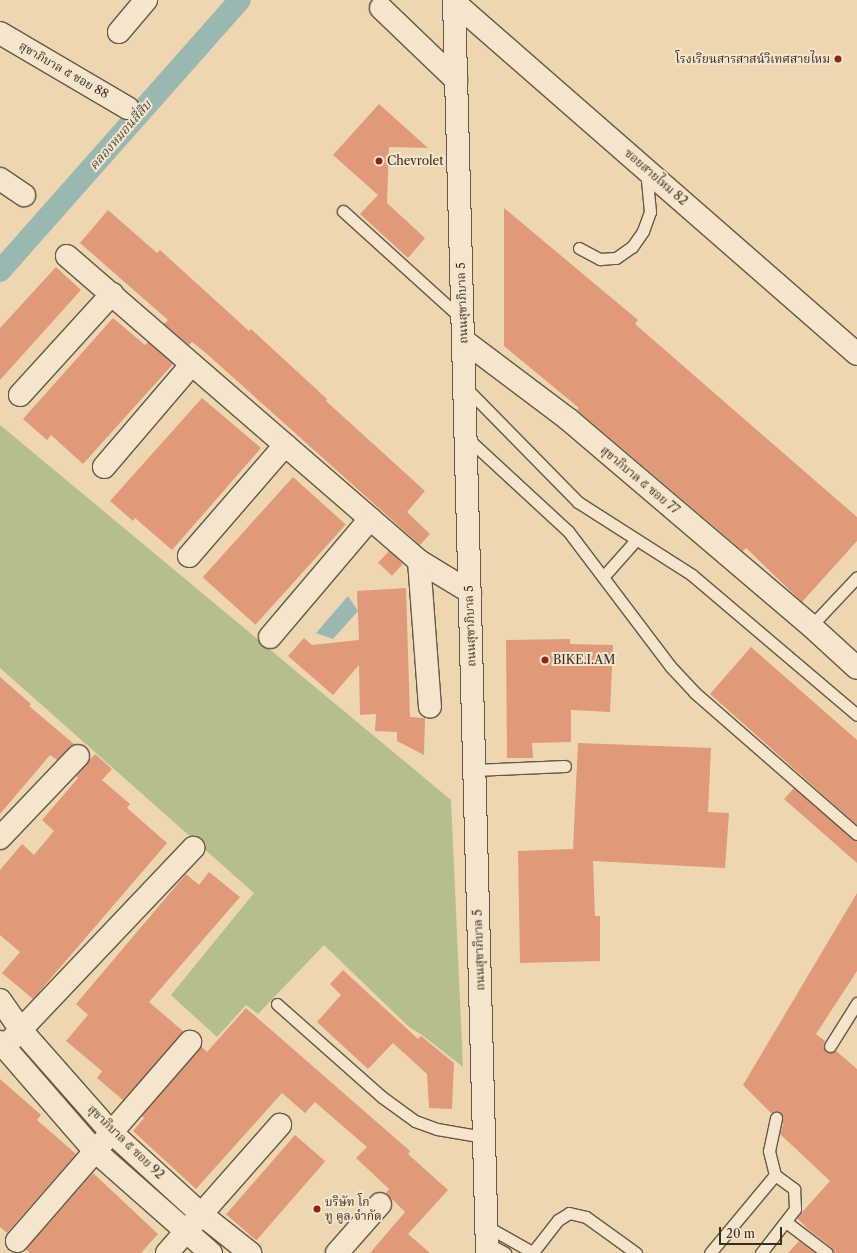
<!DOCTYPE html>
<html>
<head>
<meta charset="utf-8">
<style>
  body { margin:0 }
  #map { position:relative; width:857px; height:1253px; overflow:hidden; background:#eed7b0; font-family:"Libre Caslon Text","Noto Serif Thai",serif }
  div>[style] { position:absolute }
  .green>* { inset:0; background:#b5bf8e }
  .water>* { inset:0; background:#9ab8b1 }
  .canal>* { height:22px; margin:-11px; padding:0 11px; transform-origin:11px; border-radius:11px; background:#9ab8b1 }
  .building>* { inset:0; background:#e09979; transform-origin:0 0 }
  .roads { filter:drop-shadow(1px 0 #655846) drop-shadow(-1px 0 #655846) drop-shadow(0 1px #655846) drop-shadow(0 -1px #655846) }
  .service>* { height:11px; margin:-5.5px; padding:0 5.5px; transform-origin:5.5px; border-radius:5.5px; background:#f4e5cc }
  .minor>* { height:22px; margin:-11px; padding:0 11px; transform-origin:11px; border-radius:11px; background:#f4e5cc }
  .secondary>* { height:22px; margin:-11px; padding:0 11px; transform-origin:11px; border-radius:11px; background:#f4e5cc }
  .dots>* { width:11px; height:11px; translate:-50% -50%; box-sizing:border-box; border:2px solid #f4e5cc; border-radius:50% }
  span { translate:-50% -50%; white-space:nowrap; text-align:center; line-height:1.15; -webkit-text-stroke:4px #f4e5cc; paint-order:stroke }
  .poi-label { font-size:12px; color:#372d22 }
  .right { translate:-100% -50%; text-align:right }
  .left { translate:0 -50%; text-align:left }
  .street-label { font-size:12px; color:#372d22 }
  .water-label { font-size:13px; color:#505046; font-style:italic }
  .scale { position:absolute; left:719px; top:1227px; width:63px; height:18px; box-sizing:border-box; border:2px solid #372d22; border-top:0; padding-left:5px; font-size:12px; line-height:14px; white-space:nowrap; color:#372d22; -webkit-text-stroke:3px #f4e5cc; paint-order:stroke }
</style>
</head>
<body>
<div id="map">
  <div class="green">
    <div style="clip-path:polygon(0 425px,451px 800px,463px 1067px,422px 1035px,409px 1027px,324px 945px,258px 1014px,246px 1005px,217px 1037px,171px 995px,254px 893px,0 668px)"></div>
  </div>
  <div class="water">
    <div style="clip-path:polygon(348px 596px,358px 611px,333px 639px,316px 633px)"></div>
  </div>
  <div class="canal">
    <div style="left:0;top:271px;width:362px;rotate:-48.5deg"></div>
  </div>
  <div class="building">
    <div style="clip-path:polygon(379px 104px,428px 148px,389px 147px,387px 203px,425px 238px,408px 258px,360px 214px,378px 195px,333px 155px)"></div>
    <div style="clip-path:polygon(504px 208px,638px 320px,635px 324px,857px 517px,857px 541px,802px 602px,746px 548px,743px 551px,577px 410px,579px 408px,504px 346px)"></div>
    <div style="clip-path:polygon(108px 210px,157px 253px,160px 250px,249px 331px,251px 329px,327px 399px,326px 401px,425px 491px,407px 512px,430px 534px,420px 545px,207px 354px,192px 342px,189px 345px,164px 324px,168px 320px,80px 243px)"></div>
    <div style="clip-path:polygon(56px 267px,81px 290px,0 380px,0 328px)"></div>
    <div style="clip-path:polygon(113px 318px,145px 345px,148px 342px,173px 364px,83px 464px,51px 435px,47px 440px,23px 419px)"></div>
    <div style="clip-path:polygon(202px 398px,261px 448px,172px 550px,135px 518px,133px 521px,110px 501px)"></div>
    <div style="left:293px;top:477px;width:71px;height:135px;rotate:42deg"></div>
    <div style="left:389px;top:551px;width:19px;height:16px;rotate:43deg"></div>
    <div style="clip-path:polygon(406px 588px,410px 717px,425px 718px,424px 755px,397px 741px,397px 732px,375px 731px,376px 714px,360px 715px,359px 665px,333px 695px,288px 656px,304px 638px,312px 645px,359px 640px,357px 591px)"></div>
    <div style="clip-path:polygon(570px 639px,570px 644px,613px 645px,610px 712px,571px 710px,571px 742px,532px 743px,533px 758px,507px 758px,506px 640px)"></div>
    <div style="clip-path:polygon(751px 647px,857px 740px,857px 825px,710px 694px)"></div>
    <div style="clip-path:polygon(0 677px,31px 704px,29px 706px,74px 744px,57px 760px,50px 755px,0 814px)"></div>
    <div style="clip-path:polygon(578px 743px,711px 748px,708px 812px,729px 813px,725px 868px,593px 861px,595px 916px,600px 916px,600px 961px,520px 963px,518px 851px,573px 849px)"></div>
    <div style="clip-path:polygon(95px 754px,112px 769px,102px 780px,130px 804px,127px 808px,167px 843px,33px 999px,2px 973px,20px 952px,0 935px,0 870px,22px 844px,34px 855px,54px 831px,42px 820px,78px 778px,76px 776px)"></div>
    <div style="clip-path:polygon(794px 788px,857px 841px,857px 863px,784px 799px)"></div>
    <div style="clip-path:polygon(209px 872px,240px 897px,149px 1002px,184px 1032px,123px 1100px,97px 1078px,102px 1071px,66px 1041px,88px 1015px,76px 1004px,186px 874px,199px 885px)"></div>
    <div style="clip-path:polygon(857px 893px,857px 971px,816px 1034px,825px 1041px,823px 1046px,826px 1052px,835px 1050px,857px 1069px,857px 1253px,834px 1253px,831px 1247px,809px 1230px,797px 1218px,830px 1181px,780px 1134px,783px 1125px,781px 1113px,771px 1113px,743px 1085px)"></div>
    <div style="clip-path:polygon(343px 970px,418px 1039px,421px 1036px,454px 1063px,452px 1109px,429px 1108px,427px 1074px,393px 1043px,368px 1069px,317px 1022px,341px 995px,330px 984px)"></div>
    <div style="clip-path:polygon(246px 1008px,410px 1151px,408px 1154px,448px 1190px,408px 1234px,430px 1253px,370px 1253px,405px 1212px,386px 1193px,389px 1189px,356px 1158px,367px 1147px,315px 1102px,305px 1113px,282px 1093px,196px 1189px,133px 1131px,144px 1118px,142px 1116px,201px 1046px,207px 1052px)"></div>
    <div style="clip-path:polygon(0 1079px,41px 1115px,37px 1120px,76px 1154px,7px 1233px,0 1227px)"></div>
    <div style="left:295px;top:1135px;width:40px;height:105px;rotate:41deg"></div>
    <div style="clip-path:polygon(93px 1173px,158px 1234px,141px 1253px,30px 1253px,26px 1249px)"></div>
    <div style="clip-path:polygon(799px 1241px,815px 1253px,788px 1253px)"></div>
  </div>
  <div class="roads">
    <div class="service">
      <div style="left:343px;top:211px;width:159px;rotate:42.2deg"></div>
      <div style="left:579px;top:248px;width:24px;rotate:28deg"></div>
      <div style="left:600px;top:259px;width:16px;rotate:-4deg"></div>
      <div style="left:616px;top:258px;width:19px;rotate:-35deg"></div>
      <div style="left:632px;top:247px;width:19px;rotate:-55deg"></div>
      <div style="left:643px;top:231px;width:20px;rotate:-70deg"></div>
      <div style="left:650px;top:212px;width:42px;rotate:-95.4deg"></div>
      <div style="left:466px;top:388px;width:160px;rotate:45.5deg"></div>
      <div style="left:578px;top:502px;width:135px;rotate:32.6deg"></div>
      <div style="left:692px;top:575px;width:216px;rotate:40.3deg"></div>
      <div style="left:466px;top:437px;width:139px;rotate:42.7deg"></div>
      <div style="left:568px;top:531px;width:169px;rotate:52.9deg"></div>
      <div style="left:670px;top:666px;width:35px;rotate:47deg"></div>
      <div style="left:694px;top:692px;width:216px;rotate:41.1deg"></div>
      <div style="left:603px;top:577px;width:50px;rotate:-48.3deg"></div>
      <div style="left:811px;top:626px;width:67px;rotate:-46.8deg"></div>
      <div style="left:474px;top:770px;width:91px;rotate:-2.5deg"></div>
      <div style="left:277px;top:1004px;width:140px;rotate:41.5deg"></div>
      <div style="left:382px;top:1097px;width:41px;rotate:36deg"></div>
      <div style="left:415px;top:1121px;width:23px;rotate:20deg"></div>
      <div style="left:437px;top:1129px;width:48px;rotate:9.7deg"></div>
      <div style="left:830px;top:1046px;width:51px;rotate:-57.9deg"></div>
      <div style="left:775px;top:1175px;width:25px;rotate:-104deg"></div>
      <div style="left:769px;top:1151px;width:34px;rotate:-78deg"></div>
      <div style="left:786px;top:1222px;width:51px;rotate:37.1deg"></div>
      <div style="left:486px;top:1226px;width:55px;rotate:29.4deg"></div>
      <div style="left:487px;top:1243px;width:21px;rotate:29deg"></div>
      <div style="left:533px;top:1252px;width:41px;rotate:-52deg"></div>
      <div style="left:558px;top:1220px;width:13px;rotate:-32deg"></div>
      <div style="left:569px;top:1213px;width:17px;rotate:13deg"></div>
      <div style="left:586px;top:1217px;width:62px;rotate:35.8deg"></div>
      <div style="left:710px;top:1253px;width:102px;rotate:-50.2deg"></div>
      <div style="left:775px;top:1175px;width:24px;rotate:36deg"></div>
      <div style="left:794px;top:1189px;width:20px;rotate:87deg"></div>
      <div style="left:795px;top:1209px;width:56px;rotate:127.7deg"></div>
    </div>
    <div class="minor">
      <div style="left:454px;top:2px;width:535px;rotate:41.14deg"></div>
      <div style="left:381px;top:8px;width:104px;rotate:43.8deg"></div>
      <div style="left:119px;top:32px;width:42px;rotate:-49.8deg"></div>
      <div style="left:0;top:33px;width:148px;rotate:30.4deg"></div>
      <div style="left:0;top:179px;width:29px;rotate:34deg"></div>
      <div style="left:67px;top:256px;width:466px;rotate:40.9deg"></div>
      <div style="left:419px;top:561px;width:60px;rotate:31.3deg"></div>
      <div style="left:463px;top:340px;width:131px;rotate:37deg"></div>
      <div style="left:568px;top:419px;width:319px;rotate:40.4deg"></div>
      <div style="left:811px;top:626px;width:62px;rotate:42.4deg"></div>
      <div style="left:20px;top:395px;width:137px;rotate:-47.7deg"></div>
      <div style="left:104px;top:467px;width:135px;rotate:-49.5deg"></div>
      <div style="left:189px;top:556px;width:147px;rotate:-49.1deg"></div>
      <div style="left:419px;top:561px;width:146px;rotate:85.7deg"></div>
      <div style="left:270px;top:637px;width:155px;rotate:-49.7deg"></div>
      <div style="left:0;top:838px;width:113px;rotate:-46.4deg"></div>
      <div style="left:0;top:1000px;width:35px;rotate:55deg"></div>
      <div style="left:20px;top:1029px;width:136px;rotate:48.6deg"></div>
      <div style="left:110px;top:1131px;width:123px;rotate:42.4deg"></div>
      <div style="left:201px;top:1214px;width:63px;rotate:38.5deg"></div>
      <div style="left:11px;top:1040px;width:265px;rotate:-46.5deg"></div>
      <div style="left:0;top:1042px;width:143px;rotate:49deg"></div>
      <div style="left:94px;top:1150px;width:156px;rotate:41.4deg"></div>
      <div style="left:17px;top:1241px;width:264px;rotate:-49deg"></div>
      <div style="left:167px;top:1253px;width:171px;rotate:-48.6deg"></div>
      <div style="left:337px;top:1253px;width:65px;rotate:-48.7deg"></div>
    </div>
    <div class="secondary">
      <div style="left:454px;top:0;width:1253px;rotate:88.49deg"></div>
    </div>
  </div>
  <div class="dots">
    <div style="left:838px;top:59px;background:#8f2418"></div>
    <div style="left:379px;top:161px;background:#8f2418"></div>
    <div style="left:545px;top:660px;background:#8f2418"></div>
    <div style="left:317px;top:1209px;background:#8f2418"></div>
  </div>
  <div class="poi-label">
    <span class="right" style="left:830px;top:59px">โรงเรียนสารสาสน์วิเทศสายไหม</span>
    <span class="left" style="left:387px;top:161px">Chevrolet</span>
    <span class="left" style="left:553px;top:660px">BIKE.I.AM</span>
    <span class="left" style="left:325px;top:1209px">บริษัท โก<br>ทู คูล จำกัด</span>
  </div>
  <div class="street-label">
    <span style="left:64px;top:70px;rotate:30deg">สุขาภิบาล ๕ ซอย 88</span>
    <span style="left:656px;top:177px;rotate:41deg">ซอยสายไหม 82</span>
    <span style="left:462px;top:303px;rotate:-92deg">ถนนสุขาภิบาล 5</span>
    <span style="left:640px;top:480px;rotate:40deg">สุขาภิบาล ๕ ซอย 77</span>
    <span style="left:470px;top:626px;rotate:-92deg">ถนนสุขาภิบาล 5</span>
    <span style="left:479px;top:950px;rotate:-92deg">ถนนสุขาภิบาล 5</span>
    <span style="left:126px;top:1142px;rotate:44deg">สุขาภิบาล ๕ ซอย 92</span>
  </div>
  <div class="water-label">
    <span style="left:120px;top:135px;rotate:-49deg">คลองหมอนสี่สิบ</span>
  </div>
  <div class="scale">20 m</div>
</div>
</body>
</html>
